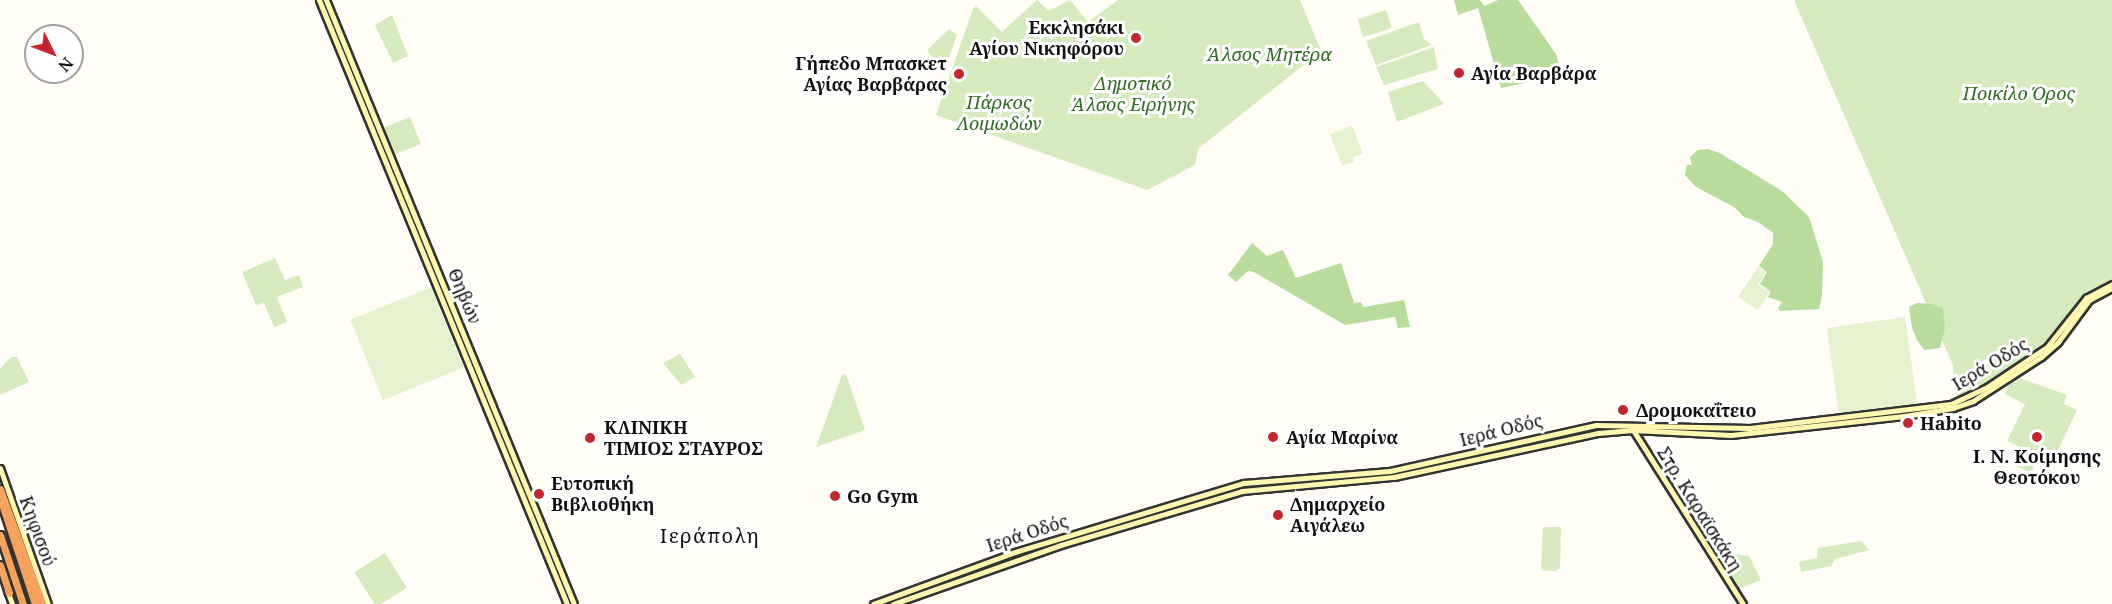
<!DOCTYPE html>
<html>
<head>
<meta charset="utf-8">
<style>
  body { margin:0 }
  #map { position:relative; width:2112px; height:604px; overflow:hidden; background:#fffdf5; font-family:"Noto Serif",serif }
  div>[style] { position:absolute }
  .green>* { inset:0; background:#d5ebbd; transform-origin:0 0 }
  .forest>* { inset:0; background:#b9dc9c }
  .pitch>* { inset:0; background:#e6f2cf; transform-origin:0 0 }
  .roads { filter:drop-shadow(2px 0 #333) drop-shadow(-2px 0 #333) drop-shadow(0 2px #333) drop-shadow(0 -2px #333) }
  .secondary>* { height:5px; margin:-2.5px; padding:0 2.5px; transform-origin:2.5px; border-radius:2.5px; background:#fff6b0 }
  .highway>* { height:7px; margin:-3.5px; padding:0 3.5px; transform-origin:3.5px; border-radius:3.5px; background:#f5a25d }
  .dots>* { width:16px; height:16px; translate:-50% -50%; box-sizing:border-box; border:3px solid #fff; border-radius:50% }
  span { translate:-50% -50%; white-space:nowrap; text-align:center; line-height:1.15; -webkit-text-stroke:6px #fff; paint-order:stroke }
  .poi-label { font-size:18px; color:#111; font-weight:700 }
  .right { translate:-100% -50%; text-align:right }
  .left { translate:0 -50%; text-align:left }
  .park-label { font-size:18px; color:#2f6b1f; font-style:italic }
  .street-label { font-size:18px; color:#111 }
  .neighbourhood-label { font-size:20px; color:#111; letter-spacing:1.5px }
  .north { position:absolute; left:24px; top:24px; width:60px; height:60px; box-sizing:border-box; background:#fff; border:2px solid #a0a0a0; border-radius:50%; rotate:132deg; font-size:16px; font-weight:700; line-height:24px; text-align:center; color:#111 }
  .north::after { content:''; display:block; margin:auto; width:21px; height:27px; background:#c4262e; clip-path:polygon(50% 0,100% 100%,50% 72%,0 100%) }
</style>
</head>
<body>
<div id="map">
  <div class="green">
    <div style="clip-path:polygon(1037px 0,1049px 11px,1070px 0,1088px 22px,1118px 0,1300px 0,1321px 51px,1198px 149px,1195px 165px,1147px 190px,936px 115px,973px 9px,976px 6px,1002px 32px)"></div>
    <div style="clip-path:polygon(1794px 0,2112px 0,2112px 282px,2086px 297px,2046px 345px,1984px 387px,1956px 401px,1953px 365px)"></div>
    <div style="left:1386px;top:10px;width:19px;height:30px;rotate:72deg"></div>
    <div style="clip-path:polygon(392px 15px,408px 56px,393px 63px,375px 25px)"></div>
    <div style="clip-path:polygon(1419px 22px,1424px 39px,1432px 45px,1376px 65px,1366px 41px)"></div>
    <div style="clip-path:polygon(949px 29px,957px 35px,947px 63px,944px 62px,941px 69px,927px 50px)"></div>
    <div style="clip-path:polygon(1434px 47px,1438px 69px,1384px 85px,1376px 67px)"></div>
    <div style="clip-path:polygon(1423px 81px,1444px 104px,1397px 122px,1388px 92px)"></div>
    <div style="left:410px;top:117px;width:29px;height:28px;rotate:68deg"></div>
    <div style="clip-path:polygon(275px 258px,285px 280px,299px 275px,303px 287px,277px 297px,287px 322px,274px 327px,264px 303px,256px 305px,242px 272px)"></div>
    <div style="clip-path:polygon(680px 354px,695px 377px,681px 385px,663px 363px)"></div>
    <div style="clip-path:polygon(11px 357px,17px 357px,29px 382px,0 395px,0 369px)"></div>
    <div style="clip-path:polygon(846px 374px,865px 430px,816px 447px,842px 375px)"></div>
    <div style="clip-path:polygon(2020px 378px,2067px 395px,2064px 404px,2077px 410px,2049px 469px,2037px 460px,2031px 473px,2014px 465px,2022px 448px,2007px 441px,2025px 404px,2005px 394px,2008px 386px)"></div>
    <div style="clip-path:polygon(1543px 527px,1561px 527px,1560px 568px,1555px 571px,1541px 570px)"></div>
    <div style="clip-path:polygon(1861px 541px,1869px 550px,1835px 559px,1831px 566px,1801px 572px,1799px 562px,1817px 558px,1818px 548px)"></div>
    <div style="clip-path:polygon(1719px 552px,1749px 556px,1761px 580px,1736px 590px,1713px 555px)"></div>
    <div style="left:385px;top:553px;width:41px;height:36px;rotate:58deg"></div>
  </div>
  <div class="forest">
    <div style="clip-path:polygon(1454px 0,1480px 0,1484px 6px,1498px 0,1518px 0,1556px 54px,1559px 65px,1555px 72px,1525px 83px,1501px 88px,1478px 8px,1458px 15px)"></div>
    <div style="clip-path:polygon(1708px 149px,1720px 153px,1782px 191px,1809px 217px,1823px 262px,1822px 296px,1819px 309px,1780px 311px,1778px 308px,1782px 302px,1768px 297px,1771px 292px,1760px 284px,1767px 272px,1759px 266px,1773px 244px,1773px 233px,1758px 222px,1744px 217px,1734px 207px,1696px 187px,1685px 175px,1687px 165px,1692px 165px,1690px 157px,1698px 150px)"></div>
    <div style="clip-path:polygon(1252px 243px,1267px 256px,1283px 250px,1296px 278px,1341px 263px,1354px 303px,1361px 302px,1363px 307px,1404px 300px,1410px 327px,1398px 328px,1395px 317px,1345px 325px,1254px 272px,1248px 271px,1236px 282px,1228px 275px)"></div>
    <div style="clip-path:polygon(1917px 303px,1933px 304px,1943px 309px,1945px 328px,1940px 348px,1924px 350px,1917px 340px,1912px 328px,1909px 307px)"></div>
  </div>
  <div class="pitch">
    <div style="clip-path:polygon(1352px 125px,1363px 154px,1353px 157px,1354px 161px,1342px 166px,1330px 134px)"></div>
    <div style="clip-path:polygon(1758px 267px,1766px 272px,1758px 284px,1770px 292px,1758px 310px,1738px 297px)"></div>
    <div style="left:431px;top:287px;width:87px;height:87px;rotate:68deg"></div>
    <div style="left:1905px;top:317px;width:89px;height:79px;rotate:82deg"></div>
  </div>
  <div class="roads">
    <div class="secondary">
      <div style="left:319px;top:0;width:653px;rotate:67.68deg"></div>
      <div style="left:326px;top:0;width:653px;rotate:67.68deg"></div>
      <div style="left:1633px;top:430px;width:206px;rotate:57.7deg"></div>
      <div style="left:0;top:468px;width:144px;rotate:70.6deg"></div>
      <div style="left:7px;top:590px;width:15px;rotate:70deg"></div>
      <div style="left:873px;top:604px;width:151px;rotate:-20.1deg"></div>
      <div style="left:1015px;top:552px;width:239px;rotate:-16.8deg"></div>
      <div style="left:1244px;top:483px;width:146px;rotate:-4.7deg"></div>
      <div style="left:1390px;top:471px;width:211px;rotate:-12.6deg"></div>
      <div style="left:1596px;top:425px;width:154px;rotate:1.1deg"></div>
      <div style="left:1750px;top:428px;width:202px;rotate:-6.8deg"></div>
      <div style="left:1951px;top:404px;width:40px;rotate:-25deg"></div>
      <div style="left:1987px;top:387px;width:72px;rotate:-33.7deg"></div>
      <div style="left:2047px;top:347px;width:63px;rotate:-51.5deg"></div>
      <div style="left:2086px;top:298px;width:30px;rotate:-28deg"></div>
      <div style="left:893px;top:604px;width:178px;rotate:-19.4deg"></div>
      <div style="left:1061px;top:545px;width:189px;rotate:-16.6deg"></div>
      <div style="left:1242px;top:491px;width:153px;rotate:-5.3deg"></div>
      <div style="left:1394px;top:477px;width:209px;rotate:-12.2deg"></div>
      <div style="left:1598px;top:433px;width:35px;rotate:-5deg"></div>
      <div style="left:1633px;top:430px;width:98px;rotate:2.9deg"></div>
      <div style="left:1731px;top:435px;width:174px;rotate:-6.3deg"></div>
      <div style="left:1904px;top:416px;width:50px;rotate:-9.3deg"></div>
      <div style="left:1953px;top:408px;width:21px;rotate:-19deg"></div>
      <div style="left:1973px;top:401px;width:81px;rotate:-32.9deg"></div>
      <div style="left:2041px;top:357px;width:23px;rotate:-41deg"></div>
      <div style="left:2058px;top:342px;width:52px;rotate:-53.6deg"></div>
      <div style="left:2089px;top:300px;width:26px;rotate:-28deg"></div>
    </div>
    <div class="highway">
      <div style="left:0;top:489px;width:122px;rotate:69.9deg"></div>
      <div style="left:1px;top:501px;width:108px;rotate:71.7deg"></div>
      <div style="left:0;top:535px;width:73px;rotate:71.6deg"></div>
      <div style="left:0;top:565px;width:29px;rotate:72deg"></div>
    </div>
  </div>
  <div class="dots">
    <div style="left:1136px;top:38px;background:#c4262e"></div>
    <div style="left:1459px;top:73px;background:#c4262e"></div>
    <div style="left:959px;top:74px;background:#c4262e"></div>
    <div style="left:1623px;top:410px;background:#c4262e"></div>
    <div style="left:1908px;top:423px;background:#c4262e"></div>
    <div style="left:1273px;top:437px;background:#c4262e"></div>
    <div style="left:2037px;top:437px;background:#c4262e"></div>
    <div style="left:590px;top:438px;background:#c4262e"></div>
    <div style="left:539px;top:494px;background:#c4262e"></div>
    <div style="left:835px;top:496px;background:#c4262e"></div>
    <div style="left:1278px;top:515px;background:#c4262e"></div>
  </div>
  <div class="poi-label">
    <span class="right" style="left:1124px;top:38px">Εκκλησάκι<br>Αγίου Νικηφόρου</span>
    <span class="right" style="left:947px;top:74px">Γήπεδο Μπασκετ<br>Αγίας Βαρβάρας</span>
    <span class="left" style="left:1471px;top:73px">Αγία Βαρβάρα</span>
    <span class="left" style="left:1636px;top:410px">Δρομοκαΐτειο</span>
    <span class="left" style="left:1920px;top:423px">Habito</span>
    <span class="left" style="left:604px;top:438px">ΚΛΙΝΙΚΗ<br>ΤΙΜΙΟΣ ΣΤΑΥΡΟΣ</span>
    <span class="left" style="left:1286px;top:437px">Αγία Μαρίνα</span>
    <span style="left:2037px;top:467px">Ι. Ν. Κοίμησης<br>Θεοτόκου</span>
    <span class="left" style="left:551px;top:494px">Ευτοπική<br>Βιβλιοθήκη</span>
    <span class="left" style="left:847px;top:496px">Go Gym</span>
    <span class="left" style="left:1290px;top:515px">Δημαρχείο<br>Αιγάλεω</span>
  </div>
  <div class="park-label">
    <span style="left:1269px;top:54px">Άλσος Μητέρα</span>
    <span style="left:1133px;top:94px">Δημοτικό<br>Άλσος Ειρήνης</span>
    <span style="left:2019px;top:93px">Ποικίλο Όρος</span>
    <span style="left:999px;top:113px">Πάρκος<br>Λοιμωδών</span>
  </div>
  <div class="street-label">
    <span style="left:465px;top:296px;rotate:67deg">Θηβών</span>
    <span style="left:1990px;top:364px;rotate:-31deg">Ιερά Οδός</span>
    <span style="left:1501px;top:430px;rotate:-14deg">Ιερά Οδός</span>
    <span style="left:1700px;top:509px;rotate:58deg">Στρ. Καραϊσκάκη</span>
    <span style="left:38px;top:531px;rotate:70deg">Κηφισού</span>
    <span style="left:1027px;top:533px;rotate:-18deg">Ιερά Οδός</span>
  </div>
  <div class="neighbourhood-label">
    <span style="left:710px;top:535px">Ιεράπολη</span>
  </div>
  <div class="north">N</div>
</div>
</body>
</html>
